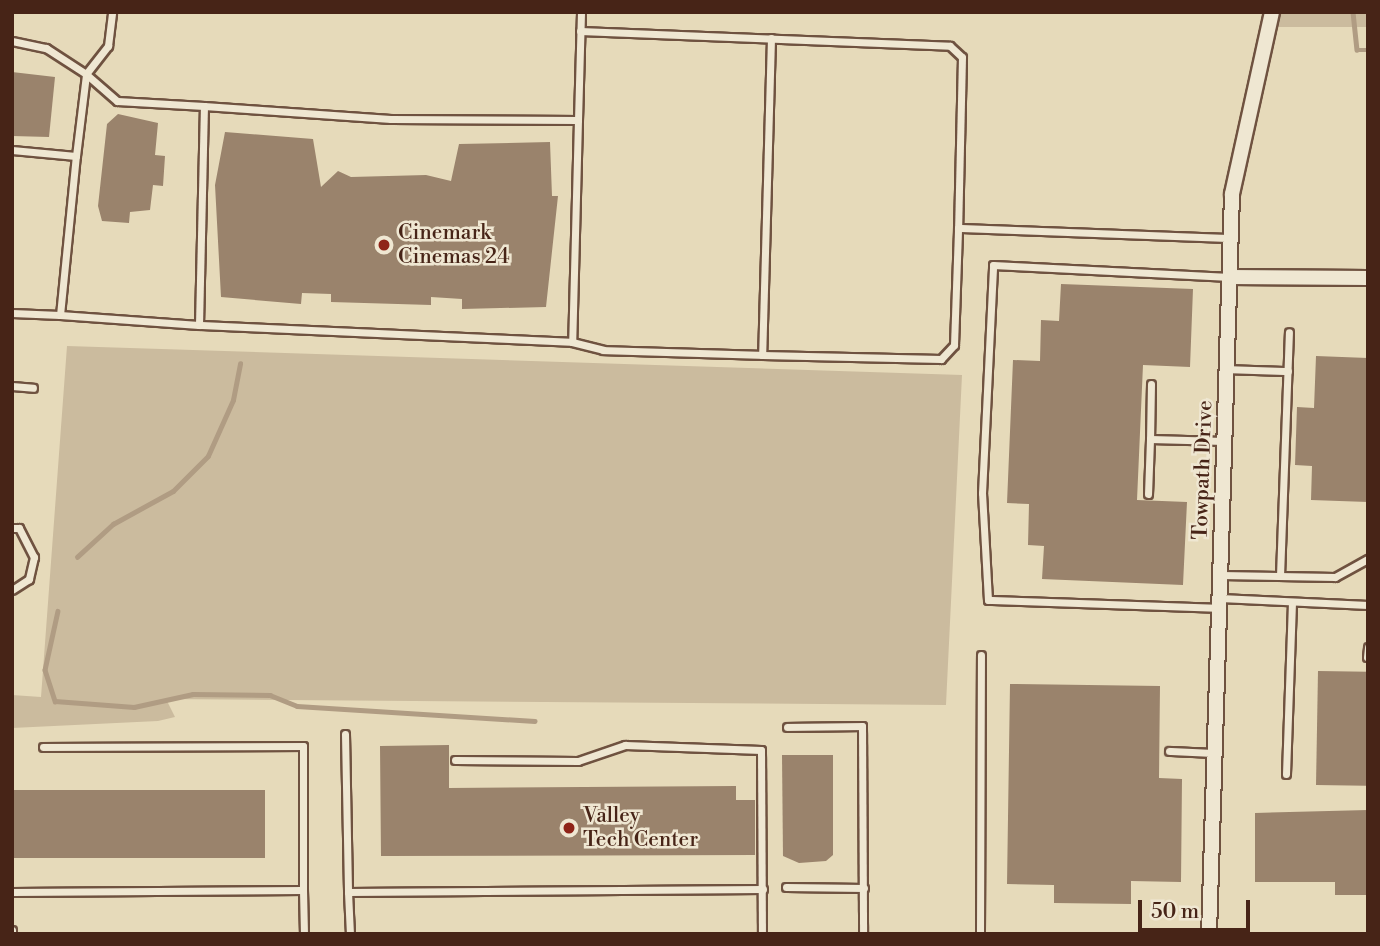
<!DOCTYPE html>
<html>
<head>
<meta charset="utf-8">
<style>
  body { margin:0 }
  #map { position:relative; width:1380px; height:946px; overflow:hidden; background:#e6daba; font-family:"Libre Bodoni",serif }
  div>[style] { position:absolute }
  .green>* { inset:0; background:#cbbb9e; transform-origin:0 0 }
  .stream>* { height:4.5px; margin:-2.25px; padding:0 2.25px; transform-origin:2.25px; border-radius:2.25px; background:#b09c83 }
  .building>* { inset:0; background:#9a836c; transform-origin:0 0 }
  .roads { filter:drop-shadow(2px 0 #6f5240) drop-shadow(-2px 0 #6f5240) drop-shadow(0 2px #6f5240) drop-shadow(0 -2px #6f5240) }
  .service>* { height:7px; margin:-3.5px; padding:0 3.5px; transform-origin:3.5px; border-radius:3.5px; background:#efe7d2 }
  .minor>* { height:14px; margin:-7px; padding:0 7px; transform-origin:7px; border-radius:7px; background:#efe7d2 }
  .dots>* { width:19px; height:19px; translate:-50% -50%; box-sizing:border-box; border:4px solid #efe7d2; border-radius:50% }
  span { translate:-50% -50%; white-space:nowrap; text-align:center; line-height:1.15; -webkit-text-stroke:5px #efe7d2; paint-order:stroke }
  .poi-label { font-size:21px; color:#472417 }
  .left { translate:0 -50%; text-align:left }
  .street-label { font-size:21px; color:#472417 }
  .frame { position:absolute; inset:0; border:14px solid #472417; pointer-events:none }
  .scale { position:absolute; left:1138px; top:900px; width:112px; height:32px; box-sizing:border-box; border:4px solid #472417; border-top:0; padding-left:9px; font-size:21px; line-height:24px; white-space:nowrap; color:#472417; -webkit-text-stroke:5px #efe7d2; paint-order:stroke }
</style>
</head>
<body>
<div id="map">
  <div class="green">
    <div style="left:1272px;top:12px;width:96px;height:15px"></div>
    <div style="clip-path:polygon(67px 346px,962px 375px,946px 705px,166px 699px,175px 717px,158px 721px,12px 728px,12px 695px,41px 697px)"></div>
  </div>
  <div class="stream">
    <div style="left:1353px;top:12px;width:38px;rotate:84deg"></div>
    <div style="left:1357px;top:50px;width:11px"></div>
    <div style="left:77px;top:557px;width:49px;rotate:-42.5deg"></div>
    <div style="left:113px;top:524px;width:68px;rotate:-28.8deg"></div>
    <div style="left:173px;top:491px;width:49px;rotate:-45deg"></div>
    <div style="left:208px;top:456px;width:61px;rotate:-65.9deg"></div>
    <div style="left:233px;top:400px;width:37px;rotate:-79deg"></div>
    <div style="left:58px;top:611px;width:60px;rotate:102.4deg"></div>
    <div style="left:45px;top:670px;width:33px;rotate:72deg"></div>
    <div style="left:55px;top:701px;width:79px;rotate:4.3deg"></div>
    <div style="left:134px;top:707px;width:60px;rotate:-12.4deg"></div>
    <div style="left:193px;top:694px;width:77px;rotate:0.7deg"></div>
    <div style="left:270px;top:695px;width:29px;rotate:22deg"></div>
    <div style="left:297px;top:706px;width:238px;rotate:3.6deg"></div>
  </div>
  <div class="building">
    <div style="clip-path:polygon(12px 72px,55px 77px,49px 137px,12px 136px)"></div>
    <div style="clip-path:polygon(118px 114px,158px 123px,155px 155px,165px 156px,163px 186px,153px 185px,150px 210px,130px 212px,129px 223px,102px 221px,98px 206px,107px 124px)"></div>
    <div style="clip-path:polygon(225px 132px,313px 139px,321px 187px,338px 171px,351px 177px,426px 175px,451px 181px,459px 144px,550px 142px,552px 196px,558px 196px,546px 307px,462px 309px,462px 299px,431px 297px,431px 305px,331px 302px,331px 294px,302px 293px,301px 304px,221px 297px,215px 185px)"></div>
    <div style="clip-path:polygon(1061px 284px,1193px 289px,1190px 367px,1143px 365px,1137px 500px,1187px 502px,1183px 585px,1042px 579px,1044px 546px,1028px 545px,1029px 504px,1007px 503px,1013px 360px,1040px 361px,1041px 320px,1059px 321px)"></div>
    <div style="clip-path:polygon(1316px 356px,1368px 358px,1368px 502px,1311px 500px,1312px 466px,1295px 465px,1297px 407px,1314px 408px)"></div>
    <div style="left:1318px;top:671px;width:50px;height:114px;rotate:1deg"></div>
    <div style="clip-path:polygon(1010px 684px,1160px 686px,1159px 778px,1182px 779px,1181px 882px,1131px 881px,1131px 904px,1054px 903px,1054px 885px,1007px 884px)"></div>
    <div style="clip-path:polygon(449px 745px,449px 788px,736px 786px,736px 800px,755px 800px,755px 855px,381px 856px,380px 746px)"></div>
    <div style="clip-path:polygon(782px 755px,833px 755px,833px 855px,826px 861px,799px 863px,783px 856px)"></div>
    <div style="left:12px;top:790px;width:253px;height:68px"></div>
    <div style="clip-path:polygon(1368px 810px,1368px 895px,1335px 895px,1335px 882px,1255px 882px,1255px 813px)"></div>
  </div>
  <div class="roads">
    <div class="service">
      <div style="left:580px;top:31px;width:370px;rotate:2.3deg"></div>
      <div style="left:950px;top:46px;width:16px;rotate:43deg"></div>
      <div style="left:962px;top:57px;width:171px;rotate:91.3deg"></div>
      <div style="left:958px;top:228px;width:273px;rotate:2.1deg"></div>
      <div style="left:771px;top:38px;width:317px;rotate:91.6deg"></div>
      <div style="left:762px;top:355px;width:179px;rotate:1.3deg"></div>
      <div style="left:941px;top:359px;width:19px;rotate:-47deg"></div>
      <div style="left:954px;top:345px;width:117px;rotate:-88deg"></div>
      <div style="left:12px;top:41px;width:35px;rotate:12deg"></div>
      <div style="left:46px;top:48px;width:48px;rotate:33deg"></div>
      <div style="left:86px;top:74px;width:36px;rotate:-52deg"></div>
      <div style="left:108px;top:46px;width:34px;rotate:-83deg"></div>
      <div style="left:204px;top:106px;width:187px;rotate:4deg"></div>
      <div style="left:391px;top:119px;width:187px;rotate:0.3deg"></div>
      <div style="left:578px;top:120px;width:108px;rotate:-88.4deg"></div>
      <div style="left:578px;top:120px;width:222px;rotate:91.5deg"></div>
      <div style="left:572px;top:342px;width:32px;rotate:14deg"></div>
      <div style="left:603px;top:350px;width:159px;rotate:1.8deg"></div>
      <div style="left:12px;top:150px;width:64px;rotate:5.4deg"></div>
      <div style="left:76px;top:156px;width:83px;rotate:-83deg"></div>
      <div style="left:12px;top:313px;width:48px;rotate:2.4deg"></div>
      <div style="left:60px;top:315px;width:160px;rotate:-84.3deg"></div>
      <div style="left:60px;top:315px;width:139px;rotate:4.1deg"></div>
      <div style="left:199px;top:325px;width:219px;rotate:-88.7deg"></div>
      <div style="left:204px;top:106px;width:87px;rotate:-176.7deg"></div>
      <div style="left:117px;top:101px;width:41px;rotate:-138.9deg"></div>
      <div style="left:199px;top:325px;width:373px;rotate:2.6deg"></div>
      <div style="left:1227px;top:369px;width:61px;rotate:1.9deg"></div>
      <div style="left:1151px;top:384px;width:55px;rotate:91deg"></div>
      <div style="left:1150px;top:439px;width:74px;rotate:1.5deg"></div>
      <div style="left:12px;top:386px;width:21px;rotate:5deg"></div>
      <div style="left:1148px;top:494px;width:55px;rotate:-87.9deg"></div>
      <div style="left:12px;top:528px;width:7px"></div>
      <div style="left:19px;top:528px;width:33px;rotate:63deg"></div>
      <div style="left:34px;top:557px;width:23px;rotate:103deg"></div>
      <div style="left:29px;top:579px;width:20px;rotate:147deg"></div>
      <div style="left:1221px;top:575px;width:114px;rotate:1deg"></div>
      <div style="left:1335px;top:577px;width:38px;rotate:-29deg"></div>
      <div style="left:1280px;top:576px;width:244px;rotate:-87.9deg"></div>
      <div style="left:1220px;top:598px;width:148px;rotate:2.7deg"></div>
      <div style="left:1219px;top:608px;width:231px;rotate:-178deg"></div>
      <div style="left:988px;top:600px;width:107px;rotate:-93.2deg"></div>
      <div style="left:982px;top:493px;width:228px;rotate:-87.2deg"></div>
      <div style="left:993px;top:265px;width:237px;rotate:2.9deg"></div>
      <div style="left:1367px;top:657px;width:10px;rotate:-84deg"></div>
      <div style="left:787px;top:727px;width:75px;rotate:-0.8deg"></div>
      <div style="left:862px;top:726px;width:208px;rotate:89.7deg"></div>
      <div style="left:345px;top:734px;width:158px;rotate:88.9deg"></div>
      <div style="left:348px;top:892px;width:415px;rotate:-0.4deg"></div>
      <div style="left:1169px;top:751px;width:46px;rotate:2.5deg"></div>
      <div style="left:455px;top:760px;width:123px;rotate:0.5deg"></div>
      <div style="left:578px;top:761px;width:50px;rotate:-18.8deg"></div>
      <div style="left:625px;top:745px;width:136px;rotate:2.1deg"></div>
      <div style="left:761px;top:750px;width:184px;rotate:89.7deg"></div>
      <div style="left:1286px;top:774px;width:172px;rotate:-88deg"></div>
      <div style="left:786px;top:887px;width:78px;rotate:0.7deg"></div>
      <div style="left:303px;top:890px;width:44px;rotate:88.7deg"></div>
      <div style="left:12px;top:892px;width:291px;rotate:-0.4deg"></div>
      <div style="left:303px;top:890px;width:144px;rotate:-90deg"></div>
      <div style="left:303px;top:746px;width:260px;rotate:179.8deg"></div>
      <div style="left:348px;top:892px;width:42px;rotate:87.3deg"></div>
      <div style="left:12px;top:930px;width:4px;rotate:90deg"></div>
      <div style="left:980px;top:934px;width:279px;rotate:-89.8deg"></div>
    </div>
    <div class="minor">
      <div style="left:1230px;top:277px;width:138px;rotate:0.4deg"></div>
      <div style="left:1209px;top:934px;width:740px;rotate:-88.22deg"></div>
      <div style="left:1232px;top:194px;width:186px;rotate:-77.6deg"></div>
    </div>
  </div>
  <div class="dots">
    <div style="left:384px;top:245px;background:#8f2418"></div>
    <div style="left:569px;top:828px;background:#8f2418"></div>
  </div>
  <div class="poi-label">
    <span class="left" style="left:398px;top:245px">Cinemark<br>Cinemas 24</span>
    <span class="left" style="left:583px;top:828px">Valley<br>Tech Center</span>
  </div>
  <div class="street-label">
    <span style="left:1203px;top:470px;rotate:-88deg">Towpath Drive</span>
  </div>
  <div class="frame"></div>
  <div class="scale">50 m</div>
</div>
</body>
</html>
